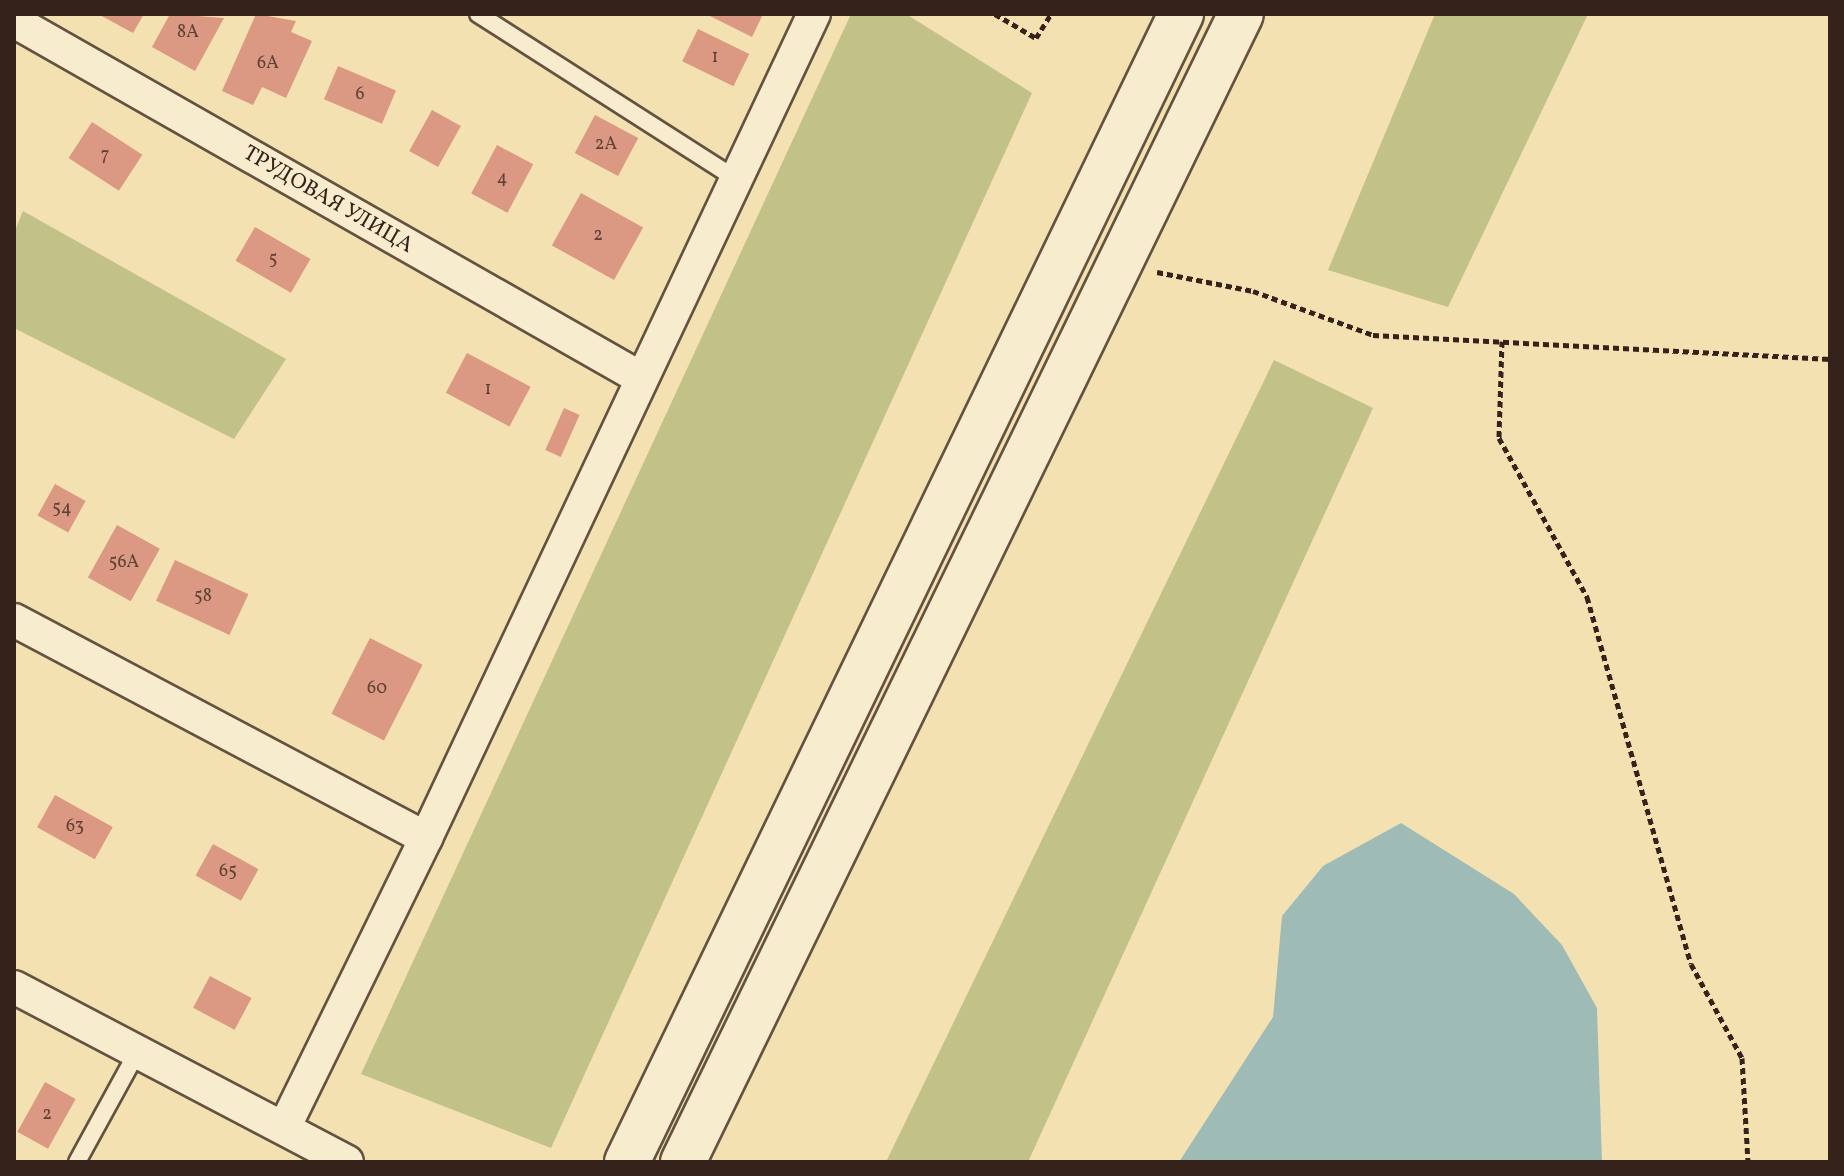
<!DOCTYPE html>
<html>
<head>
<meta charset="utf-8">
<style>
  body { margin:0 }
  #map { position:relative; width:1844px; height:1176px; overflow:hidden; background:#f3e1b2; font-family:Vollkorn,serif }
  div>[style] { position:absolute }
  .green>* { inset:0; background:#c1c188 }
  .water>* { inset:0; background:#9fbbb6 }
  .building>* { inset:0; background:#db9883; transform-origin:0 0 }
  .path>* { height:5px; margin-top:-2.5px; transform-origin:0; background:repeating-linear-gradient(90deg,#35231b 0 6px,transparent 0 10px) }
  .roads { filter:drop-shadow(2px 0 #645241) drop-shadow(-2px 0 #645241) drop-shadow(0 2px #645241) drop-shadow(0 -2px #645241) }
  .service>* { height:16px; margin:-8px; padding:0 8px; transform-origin:8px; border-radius:8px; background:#f7eccd }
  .minor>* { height:32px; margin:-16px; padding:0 16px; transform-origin:16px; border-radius:16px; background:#f7eccd }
  .secondary>* { height:44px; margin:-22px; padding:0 22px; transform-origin:22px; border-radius:22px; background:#f7eccd }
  span { translate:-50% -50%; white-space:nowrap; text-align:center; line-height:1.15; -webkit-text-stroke:6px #f7eccd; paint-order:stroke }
  .number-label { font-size:18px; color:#5e4035 }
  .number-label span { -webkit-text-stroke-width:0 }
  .street-label { font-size:22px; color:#35231b }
  .frame { position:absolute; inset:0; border:16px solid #35231b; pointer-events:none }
</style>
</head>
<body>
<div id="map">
  <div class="green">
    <div style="clip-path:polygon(851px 14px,906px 14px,1032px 93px,551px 1148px,361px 1074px)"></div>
    <div style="clip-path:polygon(1435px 14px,1588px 14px,1448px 307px,1328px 270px)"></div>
    <div style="clip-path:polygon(23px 211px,286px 359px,234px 439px,14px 328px,14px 233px)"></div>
    <div style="clip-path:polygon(1274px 360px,1373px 408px,1028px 1162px,886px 1162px)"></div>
  </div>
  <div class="water">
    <div style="clip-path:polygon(1401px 823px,1514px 894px,1562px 945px,1597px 1008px,1602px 1162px,1179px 1162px,1273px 1017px,1282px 916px,1323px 866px)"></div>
  </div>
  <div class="building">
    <div style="clip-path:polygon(98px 14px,144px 14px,133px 33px)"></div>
    <div style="clip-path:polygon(170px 14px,224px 18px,195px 71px,152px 47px)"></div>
    <div style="clip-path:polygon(256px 14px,296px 21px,291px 32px,312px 41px,286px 98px,262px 87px,253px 105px,222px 91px)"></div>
    <div style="clip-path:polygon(706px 14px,763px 14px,752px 37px)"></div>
    <div style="left:698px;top:29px;width:57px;height:36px;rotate:26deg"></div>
    <div style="left:338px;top:66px;width:63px;height:36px;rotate:23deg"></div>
    <div style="left:432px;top:110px;width:33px;height:47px;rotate:29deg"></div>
    <div style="left:595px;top:115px;width:49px;height:43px;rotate:28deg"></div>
    <div style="left:92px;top:122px;width:60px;height:43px;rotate:33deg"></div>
    <div style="left:497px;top:145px;width:41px;height:55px;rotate:28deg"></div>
    <div style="left:581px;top:193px;width:71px;height:60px;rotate:29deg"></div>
    <div style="left:255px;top:227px;width:64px;height:39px;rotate:30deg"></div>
    <div style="left:467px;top:353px;width:72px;height:45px;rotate:28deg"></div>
    <div style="left:564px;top:408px;width:17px;height:46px;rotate:24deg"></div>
    <div style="left:55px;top:484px;width:35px;height:36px;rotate:29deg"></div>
    <div style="left:117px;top:525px;width:49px;height:60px;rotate:29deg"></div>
    <div style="left:175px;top:560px;width:81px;height:45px;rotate:25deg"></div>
    <div style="left:370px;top:638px;width:59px;height:85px;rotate:27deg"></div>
    <div style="left:55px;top:795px;width:66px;height:37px;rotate:29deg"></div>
    <div style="left:213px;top:844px;width:52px;height:36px;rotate:29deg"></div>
    <div style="left:210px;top:976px;width:47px;height:36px;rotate:28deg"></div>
    <div style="left:45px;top:1082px;width:35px;height:57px;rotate:29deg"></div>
  </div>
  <div class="path">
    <div style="left:995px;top:14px;width:48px;rotate:30.3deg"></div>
    <div style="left:1036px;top:38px;width:28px;rotate:-58deg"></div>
    <div style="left:1157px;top:272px;width:98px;rotate:11.2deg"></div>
    <div style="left:1253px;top:291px;width:128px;rotate:20.1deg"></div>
    <div style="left:1373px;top:335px;width:458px;rotate:3deg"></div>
    <div style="left:1502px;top:341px;width:97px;rotate:91.8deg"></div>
    <div style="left:1499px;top:438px;width:182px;rotate:61deg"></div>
    <div style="left:1587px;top:597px;width:381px;rotate:74.2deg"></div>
    <div style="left:1691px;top:964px;width:107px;rotate:61.5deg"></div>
    <div style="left:1742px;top:1058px;width:104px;rotate:86.7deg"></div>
  </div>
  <div class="roads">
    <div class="service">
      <div style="left:478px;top:14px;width:306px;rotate:32.6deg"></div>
      <div style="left:77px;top:1162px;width:121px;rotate:-61.3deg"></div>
    </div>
    <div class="minor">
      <div style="left:14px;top:21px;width:722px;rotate:29.66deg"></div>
      <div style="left:14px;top:620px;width:466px;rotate:27.9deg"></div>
      <div style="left:426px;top:838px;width:911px;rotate:-64.79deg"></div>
      <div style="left:14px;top:987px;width:376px;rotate:27.7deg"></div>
      <div style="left:284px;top:1128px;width:323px;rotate:-63.9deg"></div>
    </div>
    <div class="secondary">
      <div style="left:627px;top:1162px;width:1275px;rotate:-64.24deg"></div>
      <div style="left:683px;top:1162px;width:1276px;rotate:-64.08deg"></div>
    </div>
  </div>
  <div class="number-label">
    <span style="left:188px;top:33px">8А</span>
    <span style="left:715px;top:58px">1</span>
    <span style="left:268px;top:64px">6А</span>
    <span style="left:360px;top:95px">6</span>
    <span style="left:606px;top:145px">2А</span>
    <span style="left:105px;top:156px">7</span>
    <span style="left:502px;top:179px">4</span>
    <span style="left:598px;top:236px">2</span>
    <span style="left:273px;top:260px">5</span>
    <span style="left:488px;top:390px">1</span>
    <span style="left:62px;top:509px">54</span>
    <span style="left:124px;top:563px">56А</span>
    <span style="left:203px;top:597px">58</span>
    <span style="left:377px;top:689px">60</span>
    <span style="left:75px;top:827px">63</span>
    <span style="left:228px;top:872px">65</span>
    <span style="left:47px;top:1115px">2</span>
  </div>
  <div class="street-label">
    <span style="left:328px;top:200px;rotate:30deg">ТРУДОВАЯ УЛИЦА</span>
  </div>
  <div class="frame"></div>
</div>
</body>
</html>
